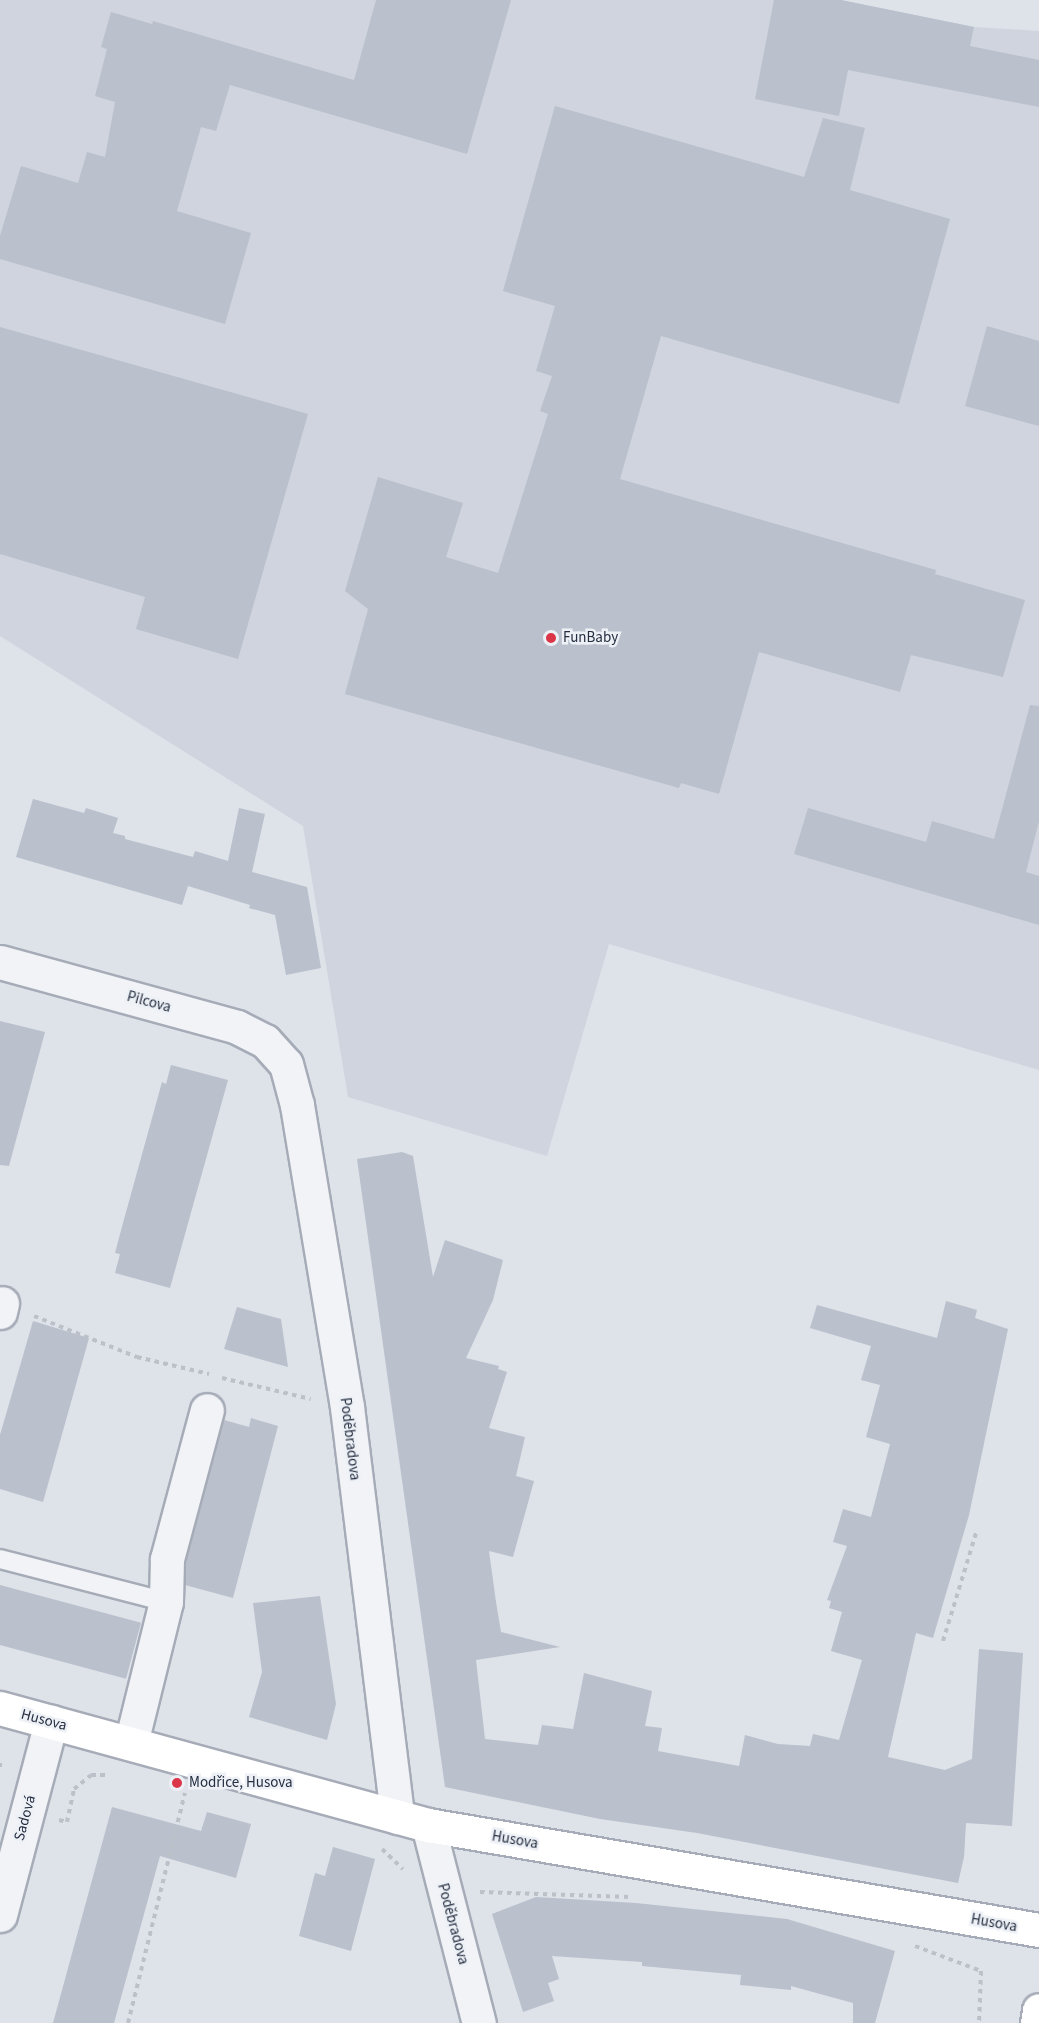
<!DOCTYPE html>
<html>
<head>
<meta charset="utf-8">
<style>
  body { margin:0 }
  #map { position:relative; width:1039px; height:2023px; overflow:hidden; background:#dee2e9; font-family:"Source Sans 3",sans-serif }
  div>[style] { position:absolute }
  .built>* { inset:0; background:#cfd4de }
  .building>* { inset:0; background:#bac0cc; transform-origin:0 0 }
  .path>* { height:4px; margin-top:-2px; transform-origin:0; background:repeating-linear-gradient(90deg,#bcc0c8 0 4.5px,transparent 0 9px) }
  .roads { filter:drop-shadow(2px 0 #a6acb7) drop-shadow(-2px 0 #a6acb7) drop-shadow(0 2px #a6acb7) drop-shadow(0 -2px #a6acb7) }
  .lane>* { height:18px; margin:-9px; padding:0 9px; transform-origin:9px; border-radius:9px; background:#f1f3f7 }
  .street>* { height:33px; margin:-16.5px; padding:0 16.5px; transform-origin:16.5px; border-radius:16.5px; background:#f1f3f7 }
  .secondary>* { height:33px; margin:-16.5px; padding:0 16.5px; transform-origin:16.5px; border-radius:16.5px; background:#fff }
  .dots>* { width:16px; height:16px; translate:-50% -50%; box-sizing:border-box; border:3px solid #edf1f6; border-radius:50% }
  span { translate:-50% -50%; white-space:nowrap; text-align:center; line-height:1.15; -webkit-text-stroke:5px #edf1f6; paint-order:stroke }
  .poi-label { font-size:15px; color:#252e41 }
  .left { translate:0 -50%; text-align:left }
  .street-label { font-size:15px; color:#252e41 }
</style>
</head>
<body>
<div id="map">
  <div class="built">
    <div style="clip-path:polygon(0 0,841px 0,974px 27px,1039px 31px,1039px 1070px,609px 944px,547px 1156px,348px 1097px,303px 826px,0 636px)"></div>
  </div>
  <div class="building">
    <div style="clip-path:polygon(376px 0,511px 0,467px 154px,230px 85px,216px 131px,201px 127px,177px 211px,251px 233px,225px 324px,0 259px,0 236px,21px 166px,78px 183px,87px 152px,105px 157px,115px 102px,95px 96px,107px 49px,101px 47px,111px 12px,152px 24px,153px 21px,354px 80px)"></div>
    <div style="clip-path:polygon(774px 0,841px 0,974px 27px,970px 46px,1039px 60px,1039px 107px,848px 70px,839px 116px,755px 99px)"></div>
    <div style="clip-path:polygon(555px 106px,804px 177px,823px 118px,865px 128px,850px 190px,950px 219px,899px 404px,661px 336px,620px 479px,936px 570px,935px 574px,1025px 600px,1003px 677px,911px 655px,900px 692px,759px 652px,719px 794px,681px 783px,679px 788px,345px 694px,368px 609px,345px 591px,378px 477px,463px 503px,446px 557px,498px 573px,548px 414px,540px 411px,552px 376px,536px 371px,555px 306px,503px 291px)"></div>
    <div style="clip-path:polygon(987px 326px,1039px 341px,1039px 426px,965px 406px)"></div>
    <div style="clip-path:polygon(0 327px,308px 414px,238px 659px,136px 629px,145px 597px,0 554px)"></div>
    <div style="clip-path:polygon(1030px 705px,1039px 706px,1039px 821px,1026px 872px,1039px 876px,1039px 925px,794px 854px,808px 808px,926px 842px,932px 821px,994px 839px)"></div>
    <div style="clip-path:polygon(33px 799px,84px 813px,86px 808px,118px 818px,113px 833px,125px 836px,125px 839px,193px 857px,195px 851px,228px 861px,239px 808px,265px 814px,252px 872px,307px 887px,321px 968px,286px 975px,275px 915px,249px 908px,250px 905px,188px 886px,182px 905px,16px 857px)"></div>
    <div style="clip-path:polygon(0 1021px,45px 1032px,9px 1166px,0 1165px)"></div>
    <div style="clip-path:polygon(171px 1065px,228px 1080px,170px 1288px,115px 1273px,120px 1254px,115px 1253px,123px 1223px,162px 1082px,166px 1084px)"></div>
    <div style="clip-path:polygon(402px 1152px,413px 1156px,433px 1277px,445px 1240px,503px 1260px,493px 1300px,466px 1358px,499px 1366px,498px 1369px,507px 1372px,489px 1428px,525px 1437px,516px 1476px,534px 1481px,513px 1557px,489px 1551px,496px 1602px,501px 1632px,560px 1647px,476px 1660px,485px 1739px,538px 1745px,542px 1725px,573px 1729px,584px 1673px,652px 1691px,645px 1726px,662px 1728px,658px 1751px,739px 1766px,745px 1735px,778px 1744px,810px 1746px,813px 1734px,839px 1740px,862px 1660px,831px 1651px,842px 1612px,829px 1608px,831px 1601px,827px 1600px,847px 1546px,833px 1542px,843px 1509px,871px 1517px,890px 1444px,866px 1437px,880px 1385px,861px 1380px,871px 1346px,810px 1328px,817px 1305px,937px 1338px,946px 1301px,977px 1310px,975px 1318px,1008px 1329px,969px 1515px,933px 1638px,916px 1633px,888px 1757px,945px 1770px,972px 1759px,979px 1649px,1023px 1653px,1012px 1826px,966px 1823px,964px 1857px,958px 1883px,697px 1833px,600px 1819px,445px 1787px,357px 1159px)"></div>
    <div style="clip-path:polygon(237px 1307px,281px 1319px,288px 1367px,224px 1349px)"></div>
    <div style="clip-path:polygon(33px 1321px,89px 1338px,43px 1502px,0 1489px,0 1435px)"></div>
    <div style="clip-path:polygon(251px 1418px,278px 1426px,233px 1598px,185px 1585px,186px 1562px,224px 1420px,249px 1427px)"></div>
    <div style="left:0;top:1585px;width:146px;height:58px;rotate:15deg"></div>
    <div style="clip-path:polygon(320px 1596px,336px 1704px,327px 1740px,249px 1717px,262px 1672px,253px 1603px)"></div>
    <div style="clip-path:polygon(112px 1807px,201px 1831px,207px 1812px,251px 1824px,236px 1878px,160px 1856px,114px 2023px,53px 2023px)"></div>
    <div style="clip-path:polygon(333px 1847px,375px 1859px,351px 1951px,299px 1936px,315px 1873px,325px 1876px)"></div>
    <div style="clip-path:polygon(536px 1897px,636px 1903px,787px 1919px,895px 1951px,875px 2023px,853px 2023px,853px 2003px,791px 1986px,791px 1990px,740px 1985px,741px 1975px,642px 1966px,642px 1962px,552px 1956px,559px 1979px,548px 1983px,554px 2001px,523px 2012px,492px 1914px)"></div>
  </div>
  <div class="path">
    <div style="left:34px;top:1316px;width:111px;rotate:21.7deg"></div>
    <div style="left:137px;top:1357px;width:74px;rotate:13.3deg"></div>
    <div style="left:222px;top:1378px;width:91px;rotate:13.3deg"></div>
    <div style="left:943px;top:1641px;width:116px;rotate:-73deg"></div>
    <div style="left:0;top:1763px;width:4px;rotate:90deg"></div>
    <div style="left:59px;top:1820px;width:8px;rotate:14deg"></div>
    <div style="left:67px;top:1822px;width:34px;rotate:-78deg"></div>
    <div style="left:74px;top:1789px;width:22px;rotate:-39deg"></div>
    <div style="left:91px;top:1775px;width:15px"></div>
    <div style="left:382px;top:1849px;width:29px;rotate:44deg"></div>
    <div style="left:480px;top:1892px;width:151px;rotate:1.9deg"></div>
    <div style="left:915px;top:1946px;width:71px;rotate:20.7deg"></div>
    <div style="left:981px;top:1971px;width:52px;rotate:92.2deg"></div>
    <div style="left:128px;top:2023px;width:237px;rotate:-76.1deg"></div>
  </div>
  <div class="roads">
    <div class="lane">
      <div style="left:0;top:1559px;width:171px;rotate:14.5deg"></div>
    </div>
    <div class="street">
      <div style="left:0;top:962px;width:246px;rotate:15.3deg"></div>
      <div style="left:237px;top:1027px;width:31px;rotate:27deg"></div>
      <div style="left:265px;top:1041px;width:31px;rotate:48deg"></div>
      <div style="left:286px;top:1064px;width:42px;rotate:75deg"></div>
      <div style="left:297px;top:1105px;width:306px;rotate:80.6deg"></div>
      <div style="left:347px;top:1407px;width:413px;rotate:83deg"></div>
      <div style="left:0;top:1312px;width:9px;rotate:-77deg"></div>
      <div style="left:131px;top:1743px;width:145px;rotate:-76.1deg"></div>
      <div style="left:166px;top:1602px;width:43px;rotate:-88.7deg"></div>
      <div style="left:167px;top:1559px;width:154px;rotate:-75deg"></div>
      <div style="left:428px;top:1825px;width:204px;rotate:75.6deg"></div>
      <div style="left:0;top:1915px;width:200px;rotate:-75.2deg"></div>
    </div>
    <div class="secondary">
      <div style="left:0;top:1708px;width:444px;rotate:15.3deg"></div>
      <div style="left:428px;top:1825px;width:620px;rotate:9.75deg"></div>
      <div style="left:1037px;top:2023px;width:13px;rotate:-81deg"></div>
    </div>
  </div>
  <div class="dots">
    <div style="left:551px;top:638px;background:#da3648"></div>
    <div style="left:177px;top:1783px;background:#da3648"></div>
  </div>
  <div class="poi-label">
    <span class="left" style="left:563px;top:638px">FunBaby</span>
    <span class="left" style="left:189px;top:1783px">Modřice, Husova</span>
  </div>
  <div class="street-label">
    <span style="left:149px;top:1002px;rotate:15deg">Pilcova</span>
    <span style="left:350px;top:1439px;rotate:83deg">Poděbradova</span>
    <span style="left:44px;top:1720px;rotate:15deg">Husova</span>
    <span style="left:25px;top:1818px;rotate:-75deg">Sadová</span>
    <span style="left:515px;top:1840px;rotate:10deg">Husova</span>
    <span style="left:994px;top:1923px;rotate:10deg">Husova</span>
    <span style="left:453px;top:1924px;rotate:75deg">Poděbradova</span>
  </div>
</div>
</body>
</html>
